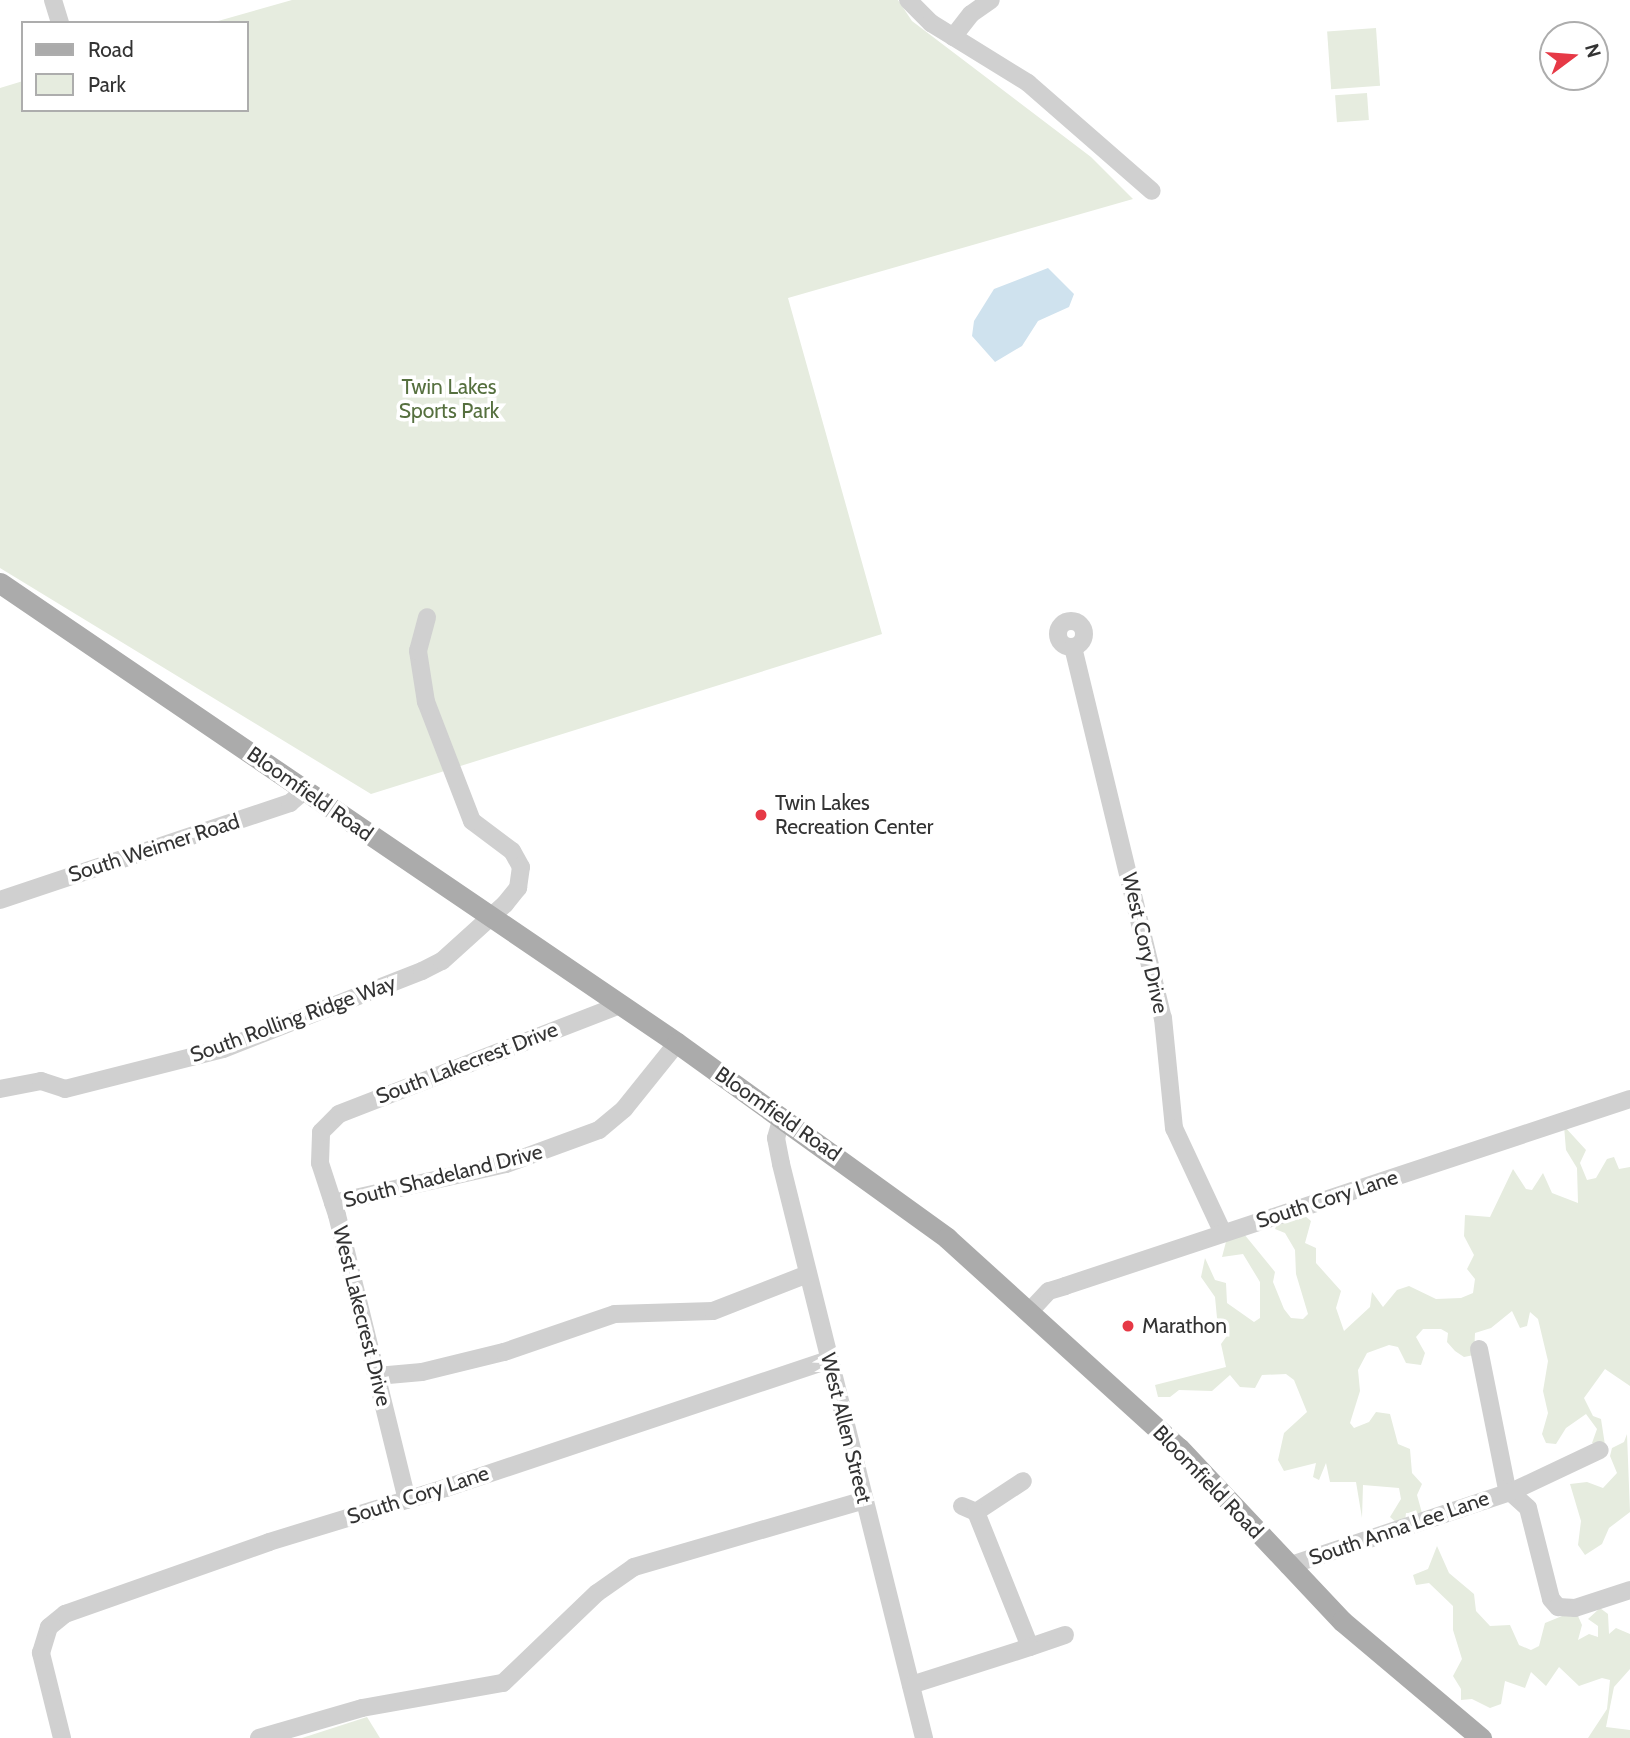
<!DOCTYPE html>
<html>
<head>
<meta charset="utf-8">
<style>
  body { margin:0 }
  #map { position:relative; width:1630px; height:1738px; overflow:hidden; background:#fff; font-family:Cabin,sans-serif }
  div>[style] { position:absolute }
  .green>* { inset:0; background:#e6ecdf; transform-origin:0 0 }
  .water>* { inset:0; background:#cfe2ee }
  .minor>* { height:18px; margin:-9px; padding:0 9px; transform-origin:9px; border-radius:9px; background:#d0d0d0 }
  .minor>.ring { margin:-9px; padding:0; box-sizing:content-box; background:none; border:18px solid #d0d0d0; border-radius:50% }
  .major>* { height:21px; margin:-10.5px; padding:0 10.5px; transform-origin:10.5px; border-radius:10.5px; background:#ababab }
  .dots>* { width:19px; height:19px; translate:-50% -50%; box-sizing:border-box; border:4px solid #fff; border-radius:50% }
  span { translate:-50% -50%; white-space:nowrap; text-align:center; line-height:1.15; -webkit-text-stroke:7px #fff; paint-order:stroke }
  .park-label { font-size:21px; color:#56703f }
  .street-label { font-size:21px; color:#333 }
  .poi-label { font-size:21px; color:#333 }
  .left { translate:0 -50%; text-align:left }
  .legend { position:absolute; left:21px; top:21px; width:228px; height:91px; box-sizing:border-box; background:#fff; border:2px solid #adadad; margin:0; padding:9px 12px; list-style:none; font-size:21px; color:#333 }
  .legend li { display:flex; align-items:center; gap:14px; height:35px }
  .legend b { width:35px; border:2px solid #adadad }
  .north { position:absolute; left:1539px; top:21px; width:70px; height:70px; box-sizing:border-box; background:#fff; border:2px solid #adadad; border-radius:50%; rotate:74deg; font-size:19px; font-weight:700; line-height:28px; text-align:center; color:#333 }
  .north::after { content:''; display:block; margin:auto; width:24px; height:32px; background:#e63946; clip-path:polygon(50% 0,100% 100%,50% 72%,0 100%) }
</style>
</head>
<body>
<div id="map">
  <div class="green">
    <div style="clip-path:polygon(292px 0,898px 0,912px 21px,1091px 157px,1133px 199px,788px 298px,882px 634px,371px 794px,0 568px,0 88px,23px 81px,23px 110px,247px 110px,247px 23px,211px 23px)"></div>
    <div style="left:1376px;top:28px;width:58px;height:49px;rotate:86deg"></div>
    <div style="left:1367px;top:93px;width:27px;height:32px;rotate:86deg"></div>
    <div style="clip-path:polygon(1564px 1126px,1586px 1150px,1580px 1163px,1587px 1180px,1596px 1178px,1607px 1159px,1614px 1157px,1619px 1169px,1630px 1167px,1630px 1386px,1605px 1369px,1584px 1398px,1593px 1416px,1601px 1419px,1605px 1445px,1592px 1443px,1597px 1429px,1586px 1414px,1566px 1428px,1556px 1444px,1546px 1443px,1542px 1434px,1548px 1413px,1543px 1391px,1548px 1361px,1538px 1319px,1530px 1312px,1527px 1326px,1520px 1328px,1512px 1311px,1491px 1328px,1475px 1333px,1474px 1355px,1464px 1357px,1455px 1351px,1447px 1342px,1448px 1333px,1441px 1329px,1423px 1329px,1416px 1337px,1425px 1353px,1421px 1365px,1406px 1363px,1398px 1347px,1389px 1345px,1367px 1353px,1358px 1370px,1360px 1391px,1350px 1423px,1354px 1428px,1369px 1422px,1376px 1412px,1390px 1414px,1398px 1444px,1410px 1449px,1412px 1473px,1422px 1484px,1417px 1495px,1422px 1513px,1406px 1513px,1405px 1521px,1398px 1524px,1390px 1517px,1401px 1499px,1399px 1488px,1363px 1485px,1362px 1518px,1356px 1482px,1330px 1482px,1326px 1463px,1319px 1480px,1313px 1477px,1316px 1463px,1284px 1471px,1278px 1460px,1284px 1433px,1307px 1412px,1294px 1380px,1286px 1374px,1262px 1375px,1255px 1388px,1240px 1387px,1230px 1375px,1212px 1391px,1179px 1390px,1170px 1397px,1158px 1397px,1155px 1385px,1226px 1367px,1221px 1344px,1229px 1333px,1217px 1318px,1215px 1297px,1201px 1277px,1205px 1258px,1215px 1280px,1226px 1283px,1227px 1303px,1254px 1322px,1260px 1318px,1260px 1282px,1243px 1254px,1222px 1257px,1227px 1238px,1244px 1234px,1275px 1272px,1273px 1282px,1284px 1309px,1291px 1318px,1303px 1319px,1308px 1314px,1296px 1274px,1295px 1250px,1285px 1233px,1275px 1229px,1278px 1222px,1305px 1216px,1311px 1221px,1305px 1243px,1316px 1248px,1316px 1263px,1341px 1291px,1336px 1308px,1344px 1331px,1370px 1307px,1372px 1292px,1383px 1307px,1397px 1290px,1409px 1286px,1436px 1299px,1461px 1298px,1473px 1293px,1475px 1279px,1467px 1269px,1474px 1255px,1464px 1236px,1465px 1215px,1490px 1217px,1513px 1169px,1526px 1189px,1532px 1190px,1543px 1173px,1552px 1193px,1578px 1203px,1577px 1168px,1566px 1150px)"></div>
    <div style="clip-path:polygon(1627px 1434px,1630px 1512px,1609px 1528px,1602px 1544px,1585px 1555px,1578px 1545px,1581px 1521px,1570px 1484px,1587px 1482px,1603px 1488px,1617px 1473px,1610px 1456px,1612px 1448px,1624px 1442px)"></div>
    <div style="clip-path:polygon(1437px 1546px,1449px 1573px,1474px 1594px,1476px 1611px,1490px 1626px,1510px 1625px,1519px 1645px,1531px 1650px,1539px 1646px,1545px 1623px,1567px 1614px,1578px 1616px,1582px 1625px,1578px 1640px,1589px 1634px,1598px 1637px,1598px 1626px,1588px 1619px,1600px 1608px,1608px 1614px,1609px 1634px,1616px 1628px,1630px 1634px,1630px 1669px,1614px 1687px,1606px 1727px,1630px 1730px,1630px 1738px,1588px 1738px,1607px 1709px,1610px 1680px,1602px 1678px,1579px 1686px,1559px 1667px,1546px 1686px,1531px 1672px,1525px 1688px,1505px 1681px,1501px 1704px,1490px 1708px,1472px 1699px,1461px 1700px,1461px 1689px,1453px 1676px,1462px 1659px,1453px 1630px,1453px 1606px,1429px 1583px,1416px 1585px,1413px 1575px,1428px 1569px)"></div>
    <div style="clip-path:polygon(367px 1717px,380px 1738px,302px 1738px)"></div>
  </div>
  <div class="water">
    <div style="clip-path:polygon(1048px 268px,1074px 294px,1069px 307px,1038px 321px,1022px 346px,995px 362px,972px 336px,974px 321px,994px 289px)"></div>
  </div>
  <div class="minor">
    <div style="left:53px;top:0;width:24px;rotate:73deg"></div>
    <div style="left:908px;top:0;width:33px;rotate:45deg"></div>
    <div style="left:931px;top:23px;width:114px;rotate:31.7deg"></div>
    <div style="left:1028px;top:83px;width:164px;rotate:41.1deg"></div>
    <div style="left:953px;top:37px;width:29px;rotate:-52deg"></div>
    <div style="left:971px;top:14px;width:24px;rotate:-35deg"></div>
    <div class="ring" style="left:1058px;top:621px;width:8px;height:8px"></div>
    <div style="left:1073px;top:647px;width:382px;rotate:76.4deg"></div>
    <div style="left:1163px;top:1018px;width:111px;rotate:84.3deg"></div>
    <div style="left:1174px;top:1128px;width:116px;rotate:65deg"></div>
    <div style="left:0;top:900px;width:306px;rotate:-18.5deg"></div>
    <div style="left:290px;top:803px;width:20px;rotate:-41deg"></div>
    <div style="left:0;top:1089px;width:42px;rotate:-11deg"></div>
    <div style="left:41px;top:1081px;width:25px;rotate:18deg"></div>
    <div style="left:65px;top:1089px;width:163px;rotate:-14.2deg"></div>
    <div style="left:223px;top:1049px;width:214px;rotate:-21.4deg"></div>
    <div style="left:422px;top:971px;width:22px;rotate:-27deg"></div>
    <div style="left:442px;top:961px;width:85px;rotate:-42.1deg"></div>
    <div style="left:505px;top:904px;width:21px;rotate:-51deg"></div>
    <div style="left:518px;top:888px;width:21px;rotate:-82deg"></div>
    <div style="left:521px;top:867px;width:18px;rotate:-119deg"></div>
    <div style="left:512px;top:851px;width:50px;rotate:-143.1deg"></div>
    <div style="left:472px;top:821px;width:128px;rotate:-111.1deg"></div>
    <div style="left:426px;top:702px;width:52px;rotate:-98.9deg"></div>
    <div style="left:418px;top:651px;width:35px;rotate:-75deg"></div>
    <div style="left:782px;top:1117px;width:22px;rotate:106deg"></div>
    <div style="left:776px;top:1138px;width:26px;rotate:79deg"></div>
    <div style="left:781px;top:1164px;width:592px;rotate:76.01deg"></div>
    <div style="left:333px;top:1203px;width:177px;rotate:-12.7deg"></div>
    <div style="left:506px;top:1164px;width:99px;rotate:-20.1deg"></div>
    <div style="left:599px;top:1130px;width:33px;rotate:-40deg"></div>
    <div style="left:624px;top:1109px;width:85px;rotate:-51.2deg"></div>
    <div style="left:1031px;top:1310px;width:26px;rotate:-47deg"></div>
    <div style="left:1049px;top:1291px;width:17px;rotate:-17deg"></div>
    <div style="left:1065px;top:1286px;width:595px;rotate:-18.31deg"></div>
    <div style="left:1479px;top:1349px;width:143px;rotate:78.7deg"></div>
    <div style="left:1507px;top:1489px;width:28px;rotate:42deg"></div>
    <div style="left:1528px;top:1508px;width:94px;rotate:75.8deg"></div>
    <div style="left:1551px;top:1599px;width:11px;rotate:49deg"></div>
    <div style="left:1558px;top:1607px;width:17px;rotate:3deg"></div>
    <div style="left:1575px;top:1608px;width:58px;rotate:-18.1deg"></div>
    <div style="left:377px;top:1376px;width:45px;rotate:-5.1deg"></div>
    <div style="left:422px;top:1372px;width:84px;rotate:-13.7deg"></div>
    <div style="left:504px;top:1352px;width:117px;rotate:-18.9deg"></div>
    <div style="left:615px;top:1314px;width:98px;rotate:-1.8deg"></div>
    <div style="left:713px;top:1311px;width:102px;rotate:-21.3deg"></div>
    <div style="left:407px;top:1500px;width:293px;rotate:-103.8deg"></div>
    <div style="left:337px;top:1215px;width:55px;rotate:-108.1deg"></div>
    <div style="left:320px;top:1163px;width:31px;rotate:-88deg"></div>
    <div style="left:321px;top:1132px;width:25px;rotate:-45deg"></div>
    <div style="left:339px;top:1114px;width:301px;rotate:-21.2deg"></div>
    <div style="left:962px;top:1506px;width:15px;rotate:23deg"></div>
    <div style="left:976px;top:1512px;width:56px;rotate:-33.4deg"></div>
    <div style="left:976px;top:1512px;width:145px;rotate:68.2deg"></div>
    <div style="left:1030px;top:1647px;width:37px;rotate:-19deg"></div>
    <div style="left:1288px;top:1566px;width:235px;rotate:-18.4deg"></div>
    <div style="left:1511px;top:1492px;width:98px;rotate:-25.3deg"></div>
    <div style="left:911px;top:1685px;width:125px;rotate:-17.7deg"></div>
    <div style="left:62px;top:1738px;width:88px;rotate:-103.9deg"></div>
    <div style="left:41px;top:1653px;width:27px;rotate:-73deg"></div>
    <div style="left:49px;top:1627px;width:21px;rotate:-39deg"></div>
    <div style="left:65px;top:1614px;width:216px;rotate:-19.4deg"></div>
    <div style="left:269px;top:1542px;width:185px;rotate:-17deg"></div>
    <div style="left:446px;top:1488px;width:403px;rotate:-18.5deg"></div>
    <div style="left:259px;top:1738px;width:107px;rotate:-16.2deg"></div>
    <div style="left:362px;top:1708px;width:143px;rotate:-10.1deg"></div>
    <div style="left:503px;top:1683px;width:130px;rotate:-43.8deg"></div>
    <div style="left:597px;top:1593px;width:45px;rotate:-35.1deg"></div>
    <div style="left:634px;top:1567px;width:240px;rotate:-16.2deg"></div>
  </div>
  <div class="major">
    <div style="left:0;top:583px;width:818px;rotate:34.19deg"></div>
    <div style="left:677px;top:1043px;width:333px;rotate:35.8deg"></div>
    <div style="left:947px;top:1238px;width:313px;rotate:42.2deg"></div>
    <div style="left:1179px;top:1448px;width:238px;rotate:46.7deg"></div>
    <div style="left:1342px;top:1621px;width:182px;rotate:40.1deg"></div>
  </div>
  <div class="dots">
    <div style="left:761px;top:815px;background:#e63946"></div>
    <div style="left:1128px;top:1326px;background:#e63946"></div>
  </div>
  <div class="park-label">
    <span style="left:449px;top:399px">Twin Lakes<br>Sports Park</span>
  </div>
  <div class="street-label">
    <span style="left:310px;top:794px;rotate:35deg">Bloomfield Road</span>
    <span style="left:154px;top:848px;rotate:-18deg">South Weimer Road</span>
    <span style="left:1145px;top:943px;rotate:77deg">West Cory Drive</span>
    <span style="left:293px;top:1019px;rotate:-20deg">South Rolling Ridge Way</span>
    <span style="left:467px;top:1063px;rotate:-21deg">South Lakecrest Drive</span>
    <span style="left:778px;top:1114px;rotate:35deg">Bloomfield Road</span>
    <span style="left:443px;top:1176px;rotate:-14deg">South Shadeland Drive</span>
    <span style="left:1327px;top:1199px;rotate:-18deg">South Cory Lane</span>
    <span style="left:362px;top:1316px;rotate:76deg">West Lakecrest Drive</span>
    <span style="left:846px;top:1428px;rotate:76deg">West Allen Street</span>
    <span style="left:1208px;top:1482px;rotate:46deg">Bloomfield Road</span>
    <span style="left:418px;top:1495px;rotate:-18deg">South Cory Lane</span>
    <span style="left:1399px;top:1528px;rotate:-19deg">South Anna Lee Lane</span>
  </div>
  <div class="poi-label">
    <span class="left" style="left:775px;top:815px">Twin Lakes<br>Recreation Center</span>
    <span class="left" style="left:1142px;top:1326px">Marathon</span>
  </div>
  <ul class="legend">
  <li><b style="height:9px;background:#ababab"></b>Road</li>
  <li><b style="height:19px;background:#e6ecdf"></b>Park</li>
  </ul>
  <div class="north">N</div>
</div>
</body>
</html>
